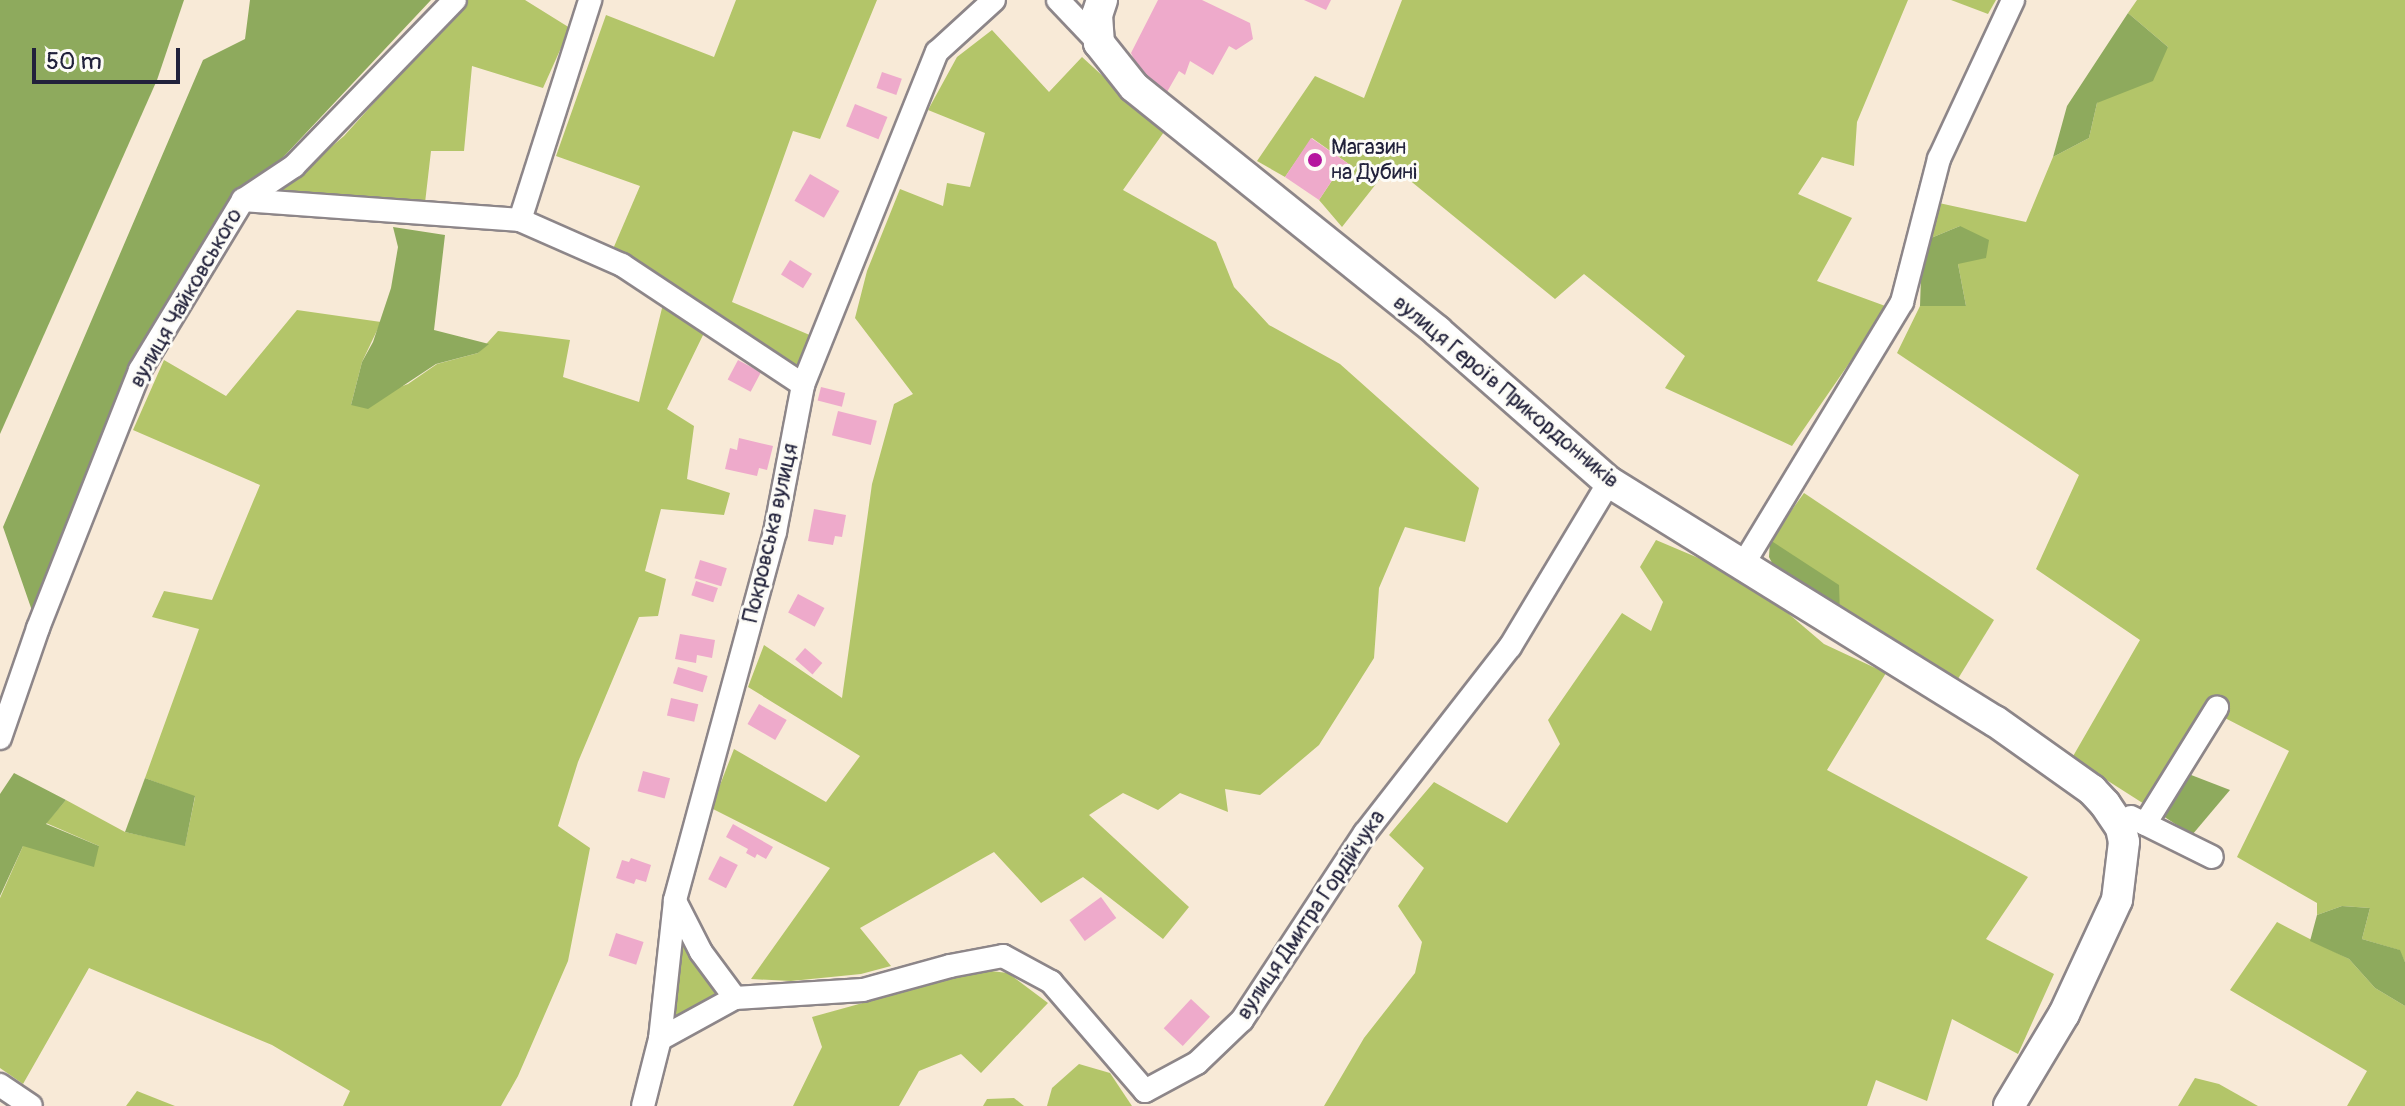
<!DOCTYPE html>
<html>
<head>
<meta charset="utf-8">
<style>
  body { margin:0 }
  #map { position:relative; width:2405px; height:1106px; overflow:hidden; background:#f8ead7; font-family:Pangolin,sans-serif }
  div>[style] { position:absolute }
  .green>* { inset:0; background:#b3c569 }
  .forest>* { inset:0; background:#8eaa5d }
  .building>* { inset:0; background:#eeaacb; transform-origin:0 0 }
  .roads { filter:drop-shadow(2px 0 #8d8689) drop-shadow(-2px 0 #8d8689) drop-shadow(0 2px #8d8689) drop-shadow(0 -2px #8d8689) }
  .street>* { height:22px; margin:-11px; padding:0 11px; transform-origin:11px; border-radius:11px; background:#fff }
  .secondary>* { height:30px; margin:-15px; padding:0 15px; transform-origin:15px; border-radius:15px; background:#fff }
  .dots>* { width:22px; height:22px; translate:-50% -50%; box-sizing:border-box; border:4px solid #fdfcf7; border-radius:50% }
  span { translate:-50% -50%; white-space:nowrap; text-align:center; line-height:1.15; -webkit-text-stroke:6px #fdfcf7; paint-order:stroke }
  .poi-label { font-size:22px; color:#22223b }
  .left { translate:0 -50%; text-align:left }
  .street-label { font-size:22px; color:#22223b }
  .scale { position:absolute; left:32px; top:48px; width:148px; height:36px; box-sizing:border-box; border:4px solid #22223b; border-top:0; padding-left:10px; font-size:24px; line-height:28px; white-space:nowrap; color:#22223b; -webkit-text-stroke:6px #fdfcf7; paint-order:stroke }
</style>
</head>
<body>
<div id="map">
  <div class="green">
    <div style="clip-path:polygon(467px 0,525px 0,570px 28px,543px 88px,472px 66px,464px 151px,431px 151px,425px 203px,277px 193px,344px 136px)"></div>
    <div style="clip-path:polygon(736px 0,877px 0,820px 139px,793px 131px,732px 302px,812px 336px,796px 366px,613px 249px,640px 186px,556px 156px,606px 15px,714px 57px)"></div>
    <div style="clip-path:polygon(1402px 0,1908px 0,1857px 122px,1854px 166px,1822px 157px,1798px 194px,1852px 218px,1817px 281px,1888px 307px,1792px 446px,1665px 388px,1685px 356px,1584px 274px,1555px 299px,1391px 165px,1342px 227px,1319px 200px,1335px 176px,1344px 181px,1353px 167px,1312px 138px,1285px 177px,1257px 161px,1315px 76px,1364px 98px)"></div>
    <div style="clip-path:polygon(1951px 0,1996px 0,1988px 14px)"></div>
    <div style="clip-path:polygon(2137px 0,2405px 0,2405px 962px,2399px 950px,2362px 939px,2370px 908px,2342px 906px,2317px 915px,2317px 903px,2237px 857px,2289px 751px,2223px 717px,2163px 816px,2072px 758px,2140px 640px,2036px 569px,2079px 475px,1897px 353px,1920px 306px,1966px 306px,1958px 264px,1960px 226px,1931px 238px,1939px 203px,2026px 222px,2053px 157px,2089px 138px,2097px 103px,2168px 47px,2128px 13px)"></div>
    <div style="clip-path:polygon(992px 30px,1049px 92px,1082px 57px,1164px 132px,1123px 190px,1216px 242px,1234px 287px,1269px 325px,1340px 364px,1479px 488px,1465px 542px,1405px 527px,1379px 588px,1374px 658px,1319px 745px,1260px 795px,1225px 789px,1228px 812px,1180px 793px,1158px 810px,1123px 793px,1089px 815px,1189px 907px,1163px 939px,1083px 877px,1041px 903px,994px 852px,860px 928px,891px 966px,861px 974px,791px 981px,751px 979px,830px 868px,711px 808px,734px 749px,826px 802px,860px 756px,748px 687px,764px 645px,842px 698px,872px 484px,894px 404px,913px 394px,855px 318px,867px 271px,900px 189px,943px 206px,947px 183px,970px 187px,985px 133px,928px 110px,957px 57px)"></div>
    <div style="clip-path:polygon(664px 300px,704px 333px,667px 409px,694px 426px,687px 479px,730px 493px,724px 515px,661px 509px,645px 571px,666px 579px,658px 616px,639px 617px,578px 762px,558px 826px,590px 848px,568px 961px,518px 1076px,501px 1106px,343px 1106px,350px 1091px,272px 1045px,89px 968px,23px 1084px,0 1068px,0 898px,23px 846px,99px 846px,46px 823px,66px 800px,125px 832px,185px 845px,195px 797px,145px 778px,199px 629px,152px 617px,164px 591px,212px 600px,260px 485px,133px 430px,164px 360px,226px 396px,297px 310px,381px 322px,362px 362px,351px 405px,408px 384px,437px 364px,478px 353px,498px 331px,570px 340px,563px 377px,639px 402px)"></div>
    <div style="clip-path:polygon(1804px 493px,1994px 620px,1956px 682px,1840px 614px,1770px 540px)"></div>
    <div style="clip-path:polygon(1656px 540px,1748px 579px,1824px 644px,1886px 673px,1827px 770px,2028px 877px,1986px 939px,2054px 974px,2018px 1054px,1952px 1019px,1927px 1101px,1876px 1080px,1867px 1106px,1324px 1106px,1364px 1038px,1415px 973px,1422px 942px,1398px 906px,1424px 868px,1389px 835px,1434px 782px,1507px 823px,1560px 744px,1548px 720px,1622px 613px,1651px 631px,1663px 602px,1640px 567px)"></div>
    <div style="clip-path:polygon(677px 919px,726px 996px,668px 1027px)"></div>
    <div style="clip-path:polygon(2277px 922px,2349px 959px,2375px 988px,2405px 1006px,2405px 1106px,2347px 1106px,2367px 1071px,2230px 990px)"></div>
    <div style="clip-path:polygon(982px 970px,1008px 973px,1048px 1003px,981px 1073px,961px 1054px,919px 1071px,899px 1106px,793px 1106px,822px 1047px,812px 1017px)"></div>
    <div style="clip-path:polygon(1079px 1064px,1110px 1073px,1132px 1106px,1047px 1106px,1052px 1088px)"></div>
    <div style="clip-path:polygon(2195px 1078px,2219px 1084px,2258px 1106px,2178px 1106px)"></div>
    <div style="clip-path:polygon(137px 1091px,175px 1106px,126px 1106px)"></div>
    <div style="clip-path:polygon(1014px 1098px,1024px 1106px,983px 1106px,987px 1099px)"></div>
  </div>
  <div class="forest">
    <div style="clip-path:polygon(0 0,184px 0,157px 80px,0 434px)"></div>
    <div style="clip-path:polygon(250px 0,431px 0,243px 200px,140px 370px,38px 628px,3px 527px,203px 60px,245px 39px)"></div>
    <div style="clip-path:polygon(2128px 13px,2168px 47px,2153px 81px,2097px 103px,2089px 138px,2053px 157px,2067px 106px)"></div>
    <div style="clip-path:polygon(1960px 226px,1989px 240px,1986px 258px,1958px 264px,1966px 306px,1920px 306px,1921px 276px,1931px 238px)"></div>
    <div style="clip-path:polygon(393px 227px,445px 235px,434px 330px,489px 344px,478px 353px,436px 364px,368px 409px,351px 405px,362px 362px,373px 342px,391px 288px,398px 247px)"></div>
    <div style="clip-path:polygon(1770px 540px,1839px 585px,1840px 614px,1776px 571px,1769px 557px)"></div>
    <div style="clip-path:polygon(14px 773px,66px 800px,46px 824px,99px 846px,94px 867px,23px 846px,0 896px,0 794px)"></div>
    <div style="clip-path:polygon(2186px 773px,2230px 790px,2192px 835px,2163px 816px)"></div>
    <div style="clip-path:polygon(145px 778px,195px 796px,185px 846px,125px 832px)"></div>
    <div style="clip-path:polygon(2342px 906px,2370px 908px,2362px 939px,2400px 950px,2405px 962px,2405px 1006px,2375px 988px,2349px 959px,2310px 941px,2317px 915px)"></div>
  </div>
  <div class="building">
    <div style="clip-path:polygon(1158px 0,1202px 0,1250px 23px,1253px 39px,1236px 50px,1229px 46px,1213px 75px,1190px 61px,1185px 75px,1179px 71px,1163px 99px,1145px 82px,1131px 53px)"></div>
    <div style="clip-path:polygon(1304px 0,1331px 0,1326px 10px)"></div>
    <div style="left:882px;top:72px;width:21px;height:17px;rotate:19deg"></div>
    <div style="left:855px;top:104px;width:35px;height:24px;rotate:22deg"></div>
    <div style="clip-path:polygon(1311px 138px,1353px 167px,1344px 181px,1335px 176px,1319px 200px,1285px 177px)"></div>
    <div style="left:810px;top:174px;width:34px;height:31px;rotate:30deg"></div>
    <div style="left:790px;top:260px;width:26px;height:17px;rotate:32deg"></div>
    <div style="left:738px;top:360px;width:26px;height:22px;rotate:28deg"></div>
    <div style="left:821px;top:387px;width:25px;height:14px;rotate:14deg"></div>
    <div style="left:838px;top:411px;width:40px;height:25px;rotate:14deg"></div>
    <div style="clip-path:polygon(739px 438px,773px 446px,767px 470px,759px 468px,757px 476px,725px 469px,730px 448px,737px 450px)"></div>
    <div style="clip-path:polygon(814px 509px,846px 515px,842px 537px,835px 536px,833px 545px,808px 541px)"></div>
    <div style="left:700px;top:560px;width:28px;height:19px;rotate:17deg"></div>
    <div style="left:696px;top:581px;width:23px;height:15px;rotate:18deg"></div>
    <div style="left:798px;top:594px;width:30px;height:21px;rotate:28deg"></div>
    <div style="clip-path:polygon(680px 634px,715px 640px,712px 658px,697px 655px,696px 663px,675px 659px)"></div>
    <div style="left:805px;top:648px;width:23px;height:15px;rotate:41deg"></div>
    <div style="left:678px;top:667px;width:31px;height:17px;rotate:17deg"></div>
    <div style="left:671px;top:698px;width:28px;height:18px;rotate:13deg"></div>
    <div style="left:759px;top:704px;width:32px;height:23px;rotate:30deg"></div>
    <div style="left:643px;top:771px;width:28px;height:21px;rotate:15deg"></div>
    <div style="clip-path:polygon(733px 824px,773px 847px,766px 859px,757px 854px,755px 858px,746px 853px,748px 849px,726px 837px)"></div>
    <div style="left:720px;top:856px;width:20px;height:26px;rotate:27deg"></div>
    <div style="clip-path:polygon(631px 858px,651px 865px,646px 882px,636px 879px,634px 884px,616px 878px,622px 860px,629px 862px)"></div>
    <div style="left:1101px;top:897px;width:26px;height:39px;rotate:54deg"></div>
    <div style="left:616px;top:933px;width:29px;height:24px;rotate:18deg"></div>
    <div style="left:1191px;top:999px;width:26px;height:40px;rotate:43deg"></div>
  </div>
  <div class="roads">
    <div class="street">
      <div style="left:1058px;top:0;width:59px;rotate:46.4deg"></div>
      <div style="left:243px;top:200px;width:61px;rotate:-33.7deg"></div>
      <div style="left:294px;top:166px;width:231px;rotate:-45.9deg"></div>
      <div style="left:520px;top:220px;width:111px;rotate:23.8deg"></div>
      <div style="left:622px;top:265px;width:217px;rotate:33.5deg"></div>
      <div style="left:1744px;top:563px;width:305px;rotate:-58.8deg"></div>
      <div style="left:1902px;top:302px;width:148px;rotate:-75.5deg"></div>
      <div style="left:1939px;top:159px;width:175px;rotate:-65deg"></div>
      <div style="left:0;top:738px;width:116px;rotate:-70.9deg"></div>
      <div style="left:38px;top:628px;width:277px;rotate:-68.4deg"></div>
      <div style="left:140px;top:370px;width:199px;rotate:-58.8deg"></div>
      <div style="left:243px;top:200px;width:278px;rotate:4.1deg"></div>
      <div style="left:520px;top:220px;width:231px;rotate:-72.3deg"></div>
      <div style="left:2131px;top:817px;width:90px;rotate:26.3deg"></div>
      <div style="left:2145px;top:824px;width:137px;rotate:-58.2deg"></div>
      <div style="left:675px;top:901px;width:57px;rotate:63deg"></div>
      <div style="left:701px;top:952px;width:57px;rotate:53.5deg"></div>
      <div style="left:660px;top:1039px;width:85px;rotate:-28.7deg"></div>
      <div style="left:735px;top:998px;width:128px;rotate:-3.6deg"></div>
      <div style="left:863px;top:990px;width:90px;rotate:-15.4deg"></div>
      <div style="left:950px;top:966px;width:54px;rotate:-10.7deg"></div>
      <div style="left:1003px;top:956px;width:55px;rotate:28.4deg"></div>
      <div style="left:1051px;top:982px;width:144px;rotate:49.2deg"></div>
      <div style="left:1145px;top:1091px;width:59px;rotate:-28.3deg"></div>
      <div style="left:1197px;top:1063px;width:62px;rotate:-43.7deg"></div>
      <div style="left:1242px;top:1020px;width:224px;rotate:-56.7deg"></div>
      <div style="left:1365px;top:833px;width:236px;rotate:-52.1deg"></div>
      <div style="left:1510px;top:647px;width:192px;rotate:-59deg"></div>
      <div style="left:0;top:1085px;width:37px;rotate:34deg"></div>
      <div style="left:643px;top:1106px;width:69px;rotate:-75.8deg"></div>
      <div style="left:660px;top:1039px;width:140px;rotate:-83.8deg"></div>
      <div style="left:675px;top:900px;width:381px;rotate:-74.8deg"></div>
      <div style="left:775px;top:532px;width:150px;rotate:-79.2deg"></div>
      <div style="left:803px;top:385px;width:359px;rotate:-68.1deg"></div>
      <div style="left:937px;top:52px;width:77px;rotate:-42.4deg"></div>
    </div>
    <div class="secondary">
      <div style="left:1102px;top:0;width:16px;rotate:108deg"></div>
      <div style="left:1097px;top:15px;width:28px;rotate:86deg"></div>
      <div style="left:1099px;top:43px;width:56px;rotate:51.5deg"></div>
      <div style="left:1134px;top:87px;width:389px;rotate:38.8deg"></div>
      <div style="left:1437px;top:331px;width:229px;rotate:41.3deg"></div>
      <div style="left:1609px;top:482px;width:454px;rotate:31.8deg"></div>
      <div style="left:1995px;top:721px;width:119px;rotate:35.4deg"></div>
      <div style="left:2092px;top:790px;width:19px;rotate:47deg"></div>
      <div style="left:2105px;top:804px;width:29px;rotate:56deg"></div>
      <div style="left:2121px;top:828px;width:14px;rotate:78deg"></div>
      <div style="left:2124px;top:842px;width:58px;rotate:96.9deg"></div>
      <div style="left:2117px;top:900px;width:126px;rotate:114.9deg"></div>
      <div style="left:2064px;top:1014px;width:107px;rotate:120.9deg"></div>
    </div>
  </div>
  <div class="dots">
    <div style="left:1315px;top:160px;background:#b5179e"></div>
  </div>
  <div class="poi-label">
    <span class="left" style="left:1331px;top:160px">Магазин<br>на Дубині</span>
  </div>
  <div class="street-label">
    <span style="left:186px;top:298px;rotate:-60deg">вулиця Чайковського</span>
    <span style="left:1506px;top:392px;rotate:40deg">вулиця Героїв Прикордонників</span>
    <span style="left:771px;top:533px;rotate:-77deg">Покровська вулиця</span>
    <span style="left:1311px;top:915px;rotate:-56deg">вулиця Дмитра Гордійчука</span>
  </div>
  <div class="scale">50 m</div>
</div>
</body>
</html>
